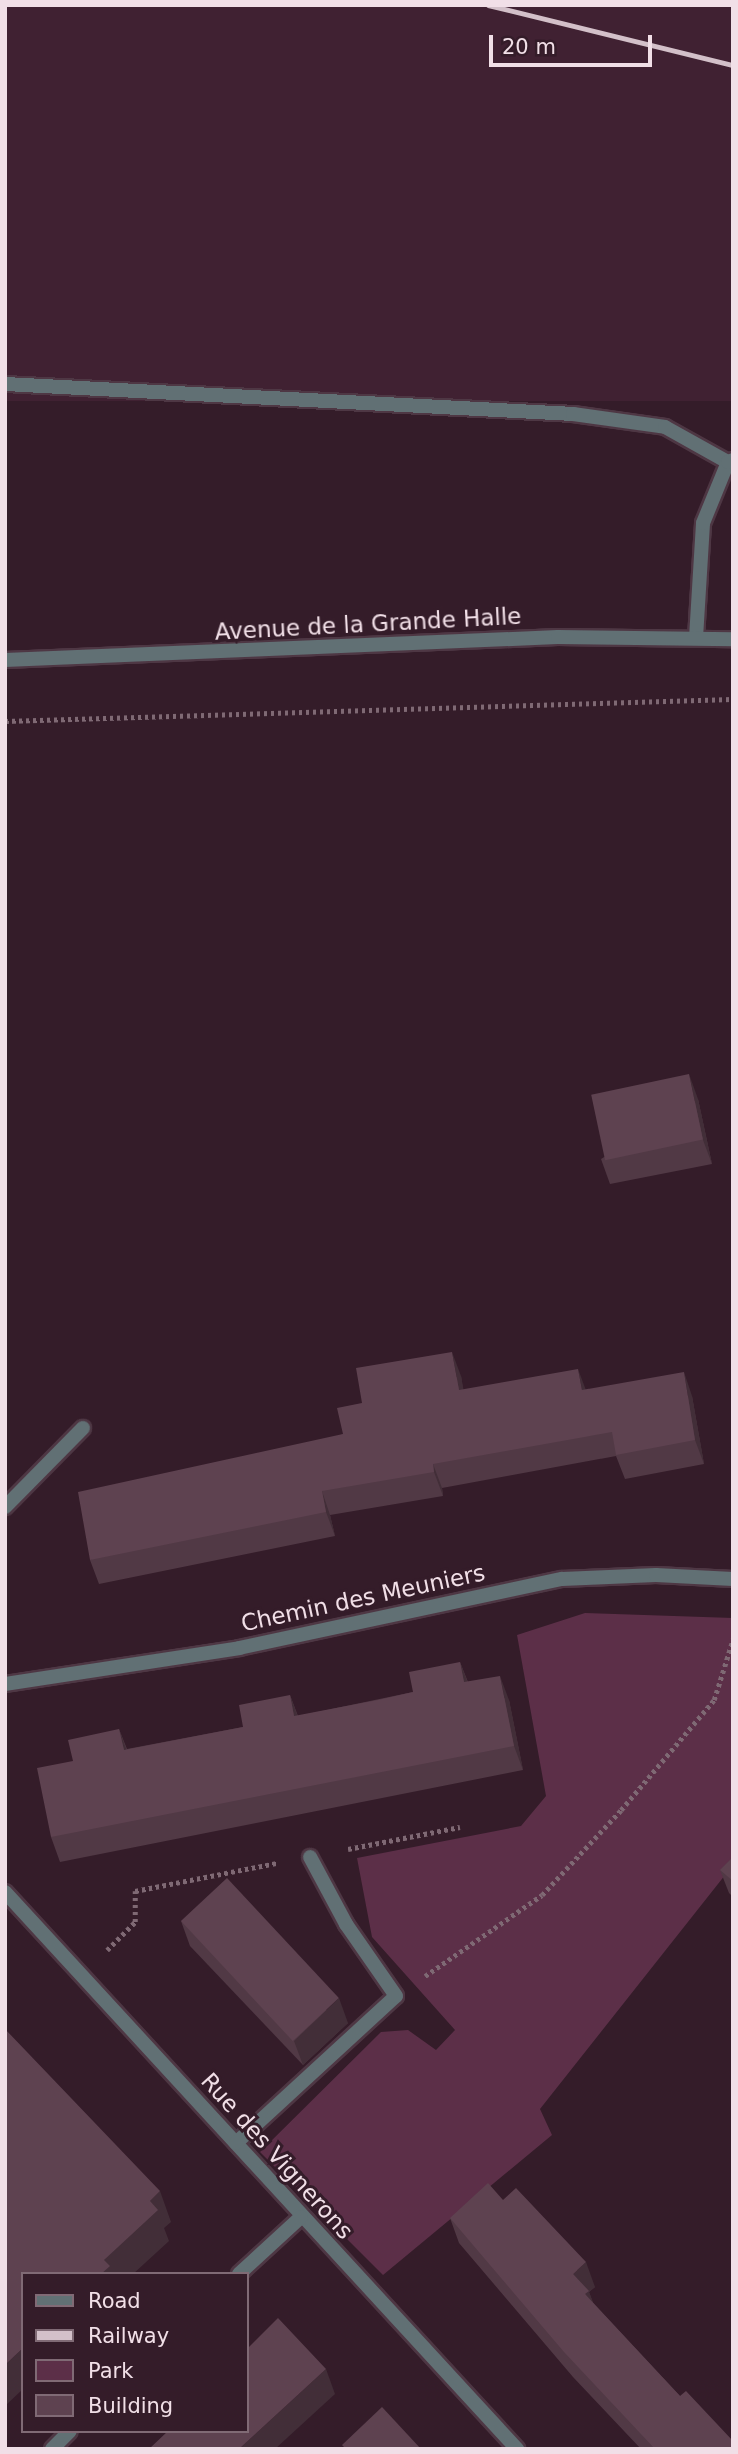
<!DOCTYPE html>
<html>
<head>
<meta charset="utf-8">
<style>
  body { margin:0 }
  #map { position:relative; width:738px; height:2454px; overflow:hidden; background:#341c29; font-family:"DejaVu Sans",sans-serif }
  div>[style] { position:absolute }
  .built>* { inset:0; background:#402132; transform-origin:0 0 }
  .green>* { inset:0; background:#5c2f48 }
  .path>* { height:4.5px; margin-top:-2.25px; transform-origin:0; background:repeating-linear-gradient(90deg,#7f6974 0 3.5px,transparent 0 7px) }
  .roads { filter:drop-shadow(2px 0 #4e3744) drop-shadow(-2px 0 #4e3744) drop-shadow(0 2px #4e3744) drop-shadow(0 -2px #4e3744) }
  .service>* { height:14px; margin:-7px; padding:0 7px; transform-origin:7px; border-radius:7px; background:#617074 }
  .minor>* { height:14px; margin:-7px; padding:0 7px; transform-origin:7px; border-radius:7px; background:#617074 }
  .tertiary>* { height:14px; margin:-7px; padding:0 7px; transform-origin:7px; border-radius:7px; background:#617074 }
  .rail>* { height:5px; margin:-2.5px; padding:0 2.5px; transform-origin:2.5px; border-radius:2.5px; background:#d3c0c9 }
  .wall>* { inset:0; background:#513945 }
  .shaded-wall>* { inset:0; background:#422e38 }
  .building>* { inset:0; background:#5e4250; transform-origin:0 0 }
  span { translate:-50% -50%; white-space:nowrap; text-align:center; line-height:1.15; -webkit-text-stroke:6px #341c29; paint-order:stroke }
  .street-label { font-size:23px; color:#f1dfe7 }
  .frame { position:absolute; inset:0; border:7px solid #f1dfe7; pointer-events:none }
  .legend { position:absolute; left:21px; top:2272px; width:228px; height:161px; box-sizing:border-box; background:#341c29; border:2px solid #806a75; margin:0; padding:9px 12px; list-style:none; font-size:21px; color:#f1dfe7 }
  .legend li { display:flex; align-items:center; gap:14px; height:35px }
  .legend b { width:35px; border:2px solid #806a75 }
  .scale { position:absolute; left:489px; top:35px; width:163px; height:32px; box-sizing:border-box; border:4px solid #f1dfe7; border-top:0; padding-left:9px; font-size:21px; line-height:24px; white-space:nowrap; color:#f1dfe7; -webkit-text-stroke:5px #341c29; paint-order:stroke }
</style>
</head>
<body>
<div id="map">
  <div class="built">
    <div style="left:5px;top:5px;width:728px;height:396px"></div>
  </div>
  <div class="green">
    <div style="clip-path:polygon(585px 1613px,733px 1618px,733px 1865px,540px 2109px,552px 2135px,383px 2275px,260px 2152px,381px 2032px,408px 2030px,436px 2050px,455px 2030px,372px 1937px,357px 1858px,521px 1826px,546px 1796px,517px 1635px)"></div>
  </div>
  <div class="path">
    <div style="left:5px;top:721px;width:728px;rotate:-1.73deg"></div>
    <div style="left:348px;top:1849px;width:114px;rotate:-11.1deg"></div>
    <div style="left:107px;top:1950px;width:40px;rotate:-45deg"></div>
    <div style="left:135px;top:1922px;width:31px;rotate:-90deg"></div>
    <div style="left:135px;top:1891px;width:145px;rotate:-11.2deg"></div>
    <div style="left:425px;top:1976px;width:142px;rotate:-34.7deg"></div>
    <div style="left:542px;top:1895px;width:116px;rotate:-47.1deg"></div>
    <div style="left:621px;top:1810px;width:144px;rotate:-49.8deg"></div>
    <div style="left:714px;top:1700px;width:64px;rotate:-72.7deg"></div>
  </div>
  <div class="roads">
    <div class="service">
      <div style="left:5px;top:384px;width:569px;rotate:3.02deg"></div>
      <div style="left:573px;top:414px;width:93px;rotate:8deg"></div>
      <div style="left:665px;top:427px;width:72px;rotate:29.1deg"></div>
      <div style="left:696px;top:638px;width:115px;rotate:-86.5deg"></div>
      <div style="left:703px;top:523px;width:66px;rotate:-67.7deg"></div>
      <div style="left:728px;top:462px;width:5px;rotate:-22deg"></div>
      <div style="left:5px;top:1507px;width:111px;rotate:-45.4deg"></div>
    </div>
    <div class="minor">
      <div style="left:5px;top:1684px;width:237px;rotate:-8.7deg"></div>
      <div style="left:239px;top:1648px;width:330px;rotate:-12.1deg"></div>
      <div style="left:562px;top:1579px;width:94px;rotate:-2.4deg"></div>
      <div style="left:656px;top:1575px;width:77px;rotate:3deg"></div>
      <div style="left:5px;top:1892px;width:757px;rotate:47.41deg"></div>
      <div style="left:236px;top:2143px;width:217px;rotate:-42.6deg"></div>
      <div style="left:396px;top:1996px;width:88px;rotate:-124.8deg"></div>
      <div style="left:346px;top:1924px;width:76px;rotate:-118.2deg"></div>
      <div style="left:239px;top:2274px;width:84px;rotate:-42.6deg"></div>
      <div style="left:52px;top:2449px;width:25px;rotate:-45deg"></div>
    </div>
    <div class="tertiary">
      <div style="left:5px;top:660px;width:553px;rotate:-2.38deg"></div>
      <div style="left:558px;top:637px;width:175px;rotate:0.7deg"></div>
    </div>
  </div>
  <div class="rail">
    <div style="left:488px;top:5px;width:252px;rotate:13.8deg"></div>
  </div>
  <div class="wall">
    <div style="clip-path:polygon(698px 1099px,712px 1164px,610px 1184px,601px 1159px)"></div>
    <div style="clip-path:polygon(461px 1376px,463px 1390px,586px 1390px,692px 1396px,704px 1464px,625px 1479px,616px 1456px,442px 1488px,443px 1496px,330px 1515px,335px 1536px,99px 1584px,90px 1560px,343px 1434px,362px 1403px)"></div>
    <div style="clip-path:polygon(460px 1662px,468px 1682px,509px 1700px,523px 1770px,60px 1862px,51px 1837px,119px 1729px,127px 1749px,243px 1727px,290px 1695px,298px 1716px,413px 1692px)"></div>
    <div style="clip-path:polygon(733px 1857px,733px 1897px,729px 1893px,720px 1870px)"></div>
    <div style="clip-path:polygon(181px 1921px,348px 2023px,303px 2065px,190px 1946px)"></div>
    <div style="clip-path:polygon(503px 2200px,595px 2287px,589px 2292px,593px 2303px,680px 2396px,733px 2449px,641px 2449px,573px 2377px,459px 2243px,450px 2218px)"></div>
  </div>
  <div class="shaded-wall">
    <div style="clip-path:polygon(689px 1074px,698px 1099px,712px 1164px,703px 1140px)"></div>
    <div style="clip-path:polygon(452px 1352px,461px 1376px,468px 1414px,459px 1390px)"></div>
    <div style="clip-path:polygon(578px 1369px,587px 1393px,582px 1390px)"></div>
    <div style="clip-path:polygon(684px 1372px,692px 1396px,704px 1464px,695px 1440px)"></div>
    <div style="clip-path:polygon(433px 1464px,442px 1488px,443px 1496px,434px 1472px)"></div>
    <div style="clip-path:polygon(322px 1491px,330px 1515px,335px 1536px,326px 1512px)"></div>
    <div style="clip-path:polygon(460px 1662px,469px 1686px,464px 1682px)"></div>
    <div style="clip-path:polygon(500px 1676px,509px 1700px,523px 1770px,514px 1746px)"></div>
    <div style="clip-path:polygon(290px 1695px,299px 1720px,294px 1716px)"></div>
    <div style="clip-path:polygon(119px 1729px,128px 1754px,124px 1750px)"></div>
    <div style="clip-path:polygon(339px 1998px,348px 2023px,303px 2065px,294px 2041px)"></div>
    <div style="clip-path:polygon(160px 2191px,171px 2222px,164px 2228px,169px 2241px,133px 2274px,101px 2274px,104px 2260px,150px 2201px)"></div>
    <div style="clip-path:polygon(586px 2262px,595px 2287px,589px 2292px,598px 2315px,573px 2274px)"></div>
    <div style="clip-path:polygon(23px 2348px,23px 2389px,5px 2406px,5px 2365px)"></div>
    <div style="clip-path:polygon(326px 2369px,335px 2394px,275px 2449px,239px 2449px)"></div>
  </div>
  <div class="building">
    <div style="left:689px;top:1074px;width:67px;height:100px;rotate:78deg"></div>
    <div style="clip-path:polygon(452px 1352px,459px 1390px,578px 1369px,582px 1390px,684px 1372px,695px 1440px,616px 1455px,612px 1432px,433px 1464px,434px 1472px,322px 1491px,326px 1512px,90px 1560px,78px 1492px,343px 1434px,337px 1408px,362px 1403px,356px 1368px)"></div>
    <div style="clip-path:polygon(460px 1662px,464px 1682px,500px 1676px,514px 1746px,51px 1837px,37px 1768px,73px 1761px,68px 1740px,119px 1729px,124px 1750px,243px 1727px,239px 1705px,290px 1695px,294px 1716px,378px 1700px,413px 1692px,409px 1672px)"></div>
    <div style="clip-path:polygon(733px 1857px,733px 1881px,720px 1870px)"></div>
    <div style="left:227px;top:1878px;width:164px;height:63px;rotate:47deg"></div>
    <div style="clip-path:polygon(5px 2029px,160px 2191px,150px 2201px,158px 2210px,104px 2260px,110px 2266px,101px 2274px,23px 2274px,23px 2348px,5px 2365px)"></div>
    <div style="clip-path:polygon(488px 2183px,503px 2200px,516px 2188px,586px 2262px,573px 2274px,589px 2291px,585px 2294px,680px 2396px,686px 2391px,733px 2441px,733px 2449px,655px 2449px,564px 2352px,450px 2218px)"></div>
    <div style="clip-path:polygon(278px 2318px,326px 2369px,239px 2449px,149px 2449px,168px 2431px,247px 2431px,247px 2349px)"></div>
    <div style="clip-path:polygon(382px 2407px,421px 2449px,346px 2449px,342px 2445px)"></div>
  </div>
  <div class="street-label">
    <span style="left:368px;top:624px;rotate:-3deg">Avenue de la Grande Halle</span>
    <span style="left:363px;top:1598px;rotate:-12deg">Chemin des Meuniers</span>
    <span style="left:277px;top:2156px;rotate:48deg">Rue des Vignerons</span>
  </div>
  <div class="frame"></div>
  <ul class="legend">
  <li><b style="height:9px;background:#617074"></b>Road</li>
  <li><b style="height:9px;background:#d3c0c9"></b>Railway</li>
  <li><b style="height:19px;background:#5c2f48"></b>Park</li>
  <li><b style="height:19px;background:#5e4250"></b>Building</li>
  </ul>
  <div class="scale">20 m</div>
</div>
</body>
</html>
